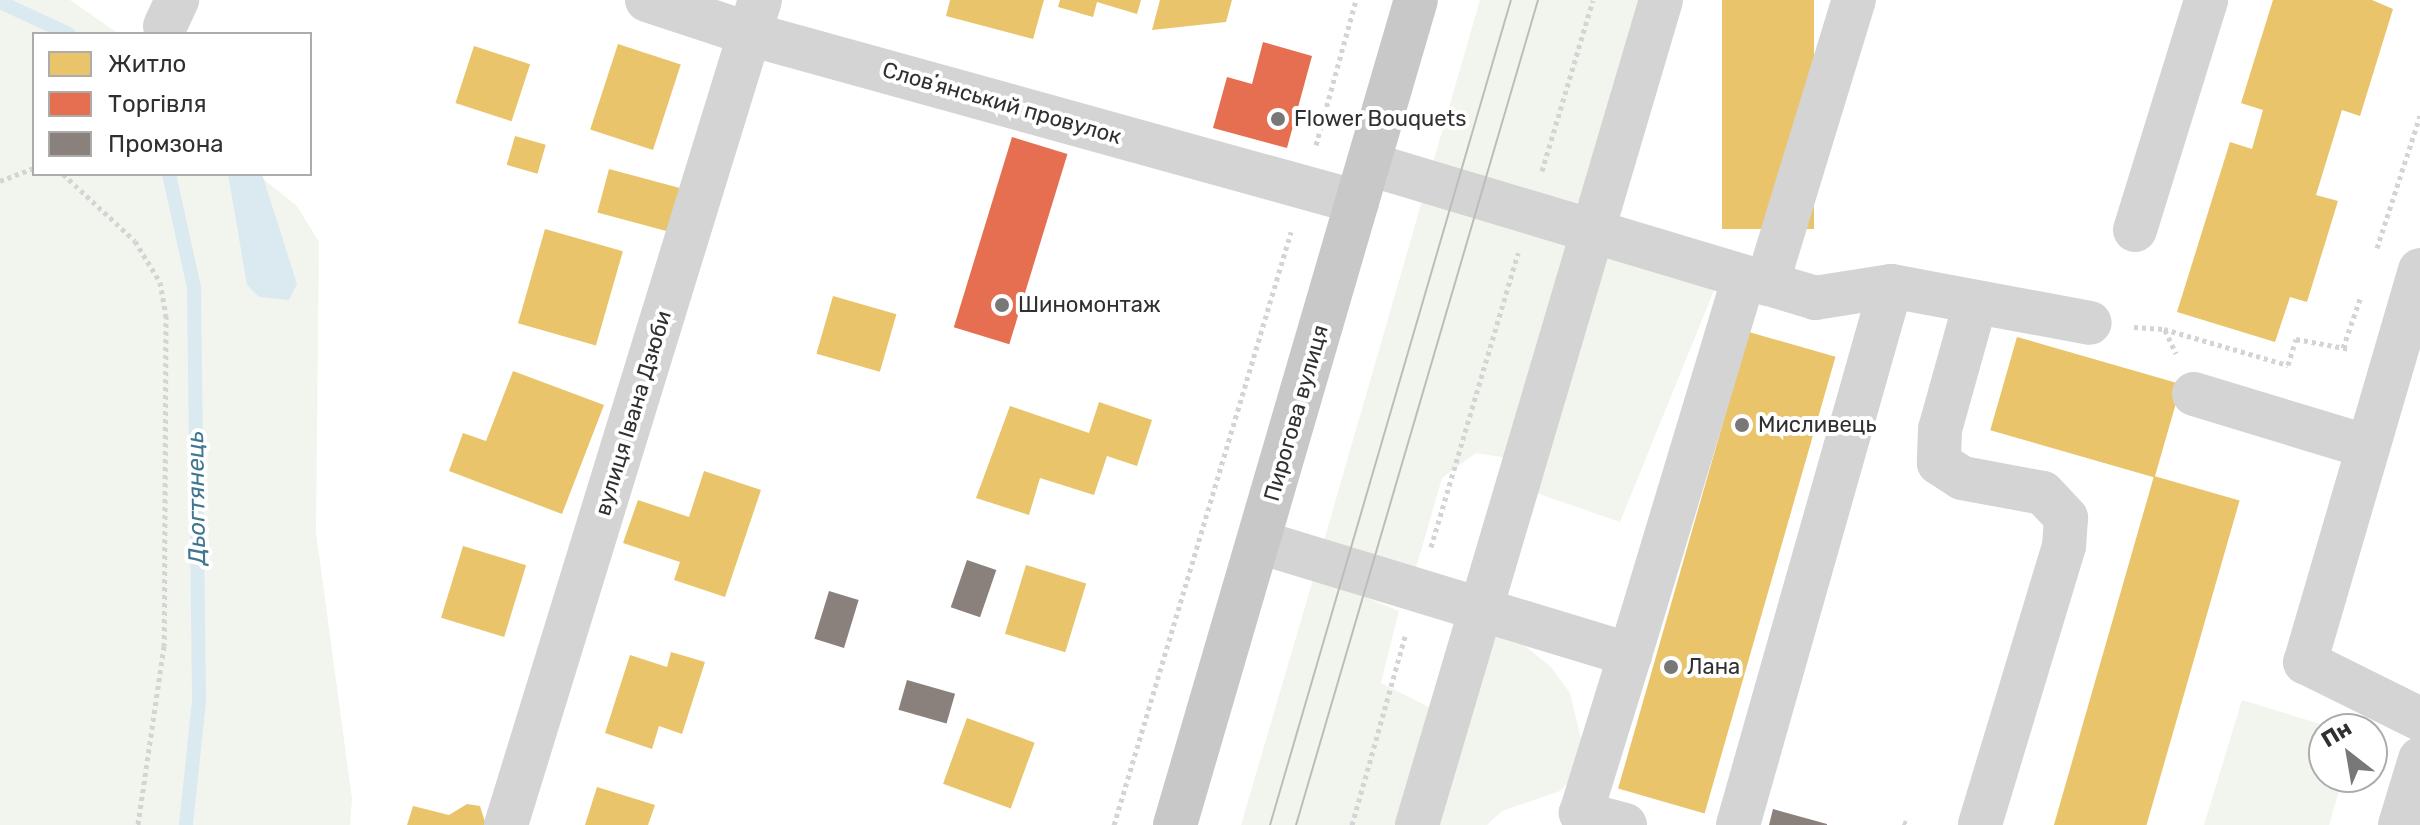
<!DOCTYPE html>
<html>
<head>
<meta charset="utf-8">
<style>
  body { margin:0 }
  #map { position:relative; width:2420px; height:825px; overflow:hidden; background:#fff; font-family:Rubik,sans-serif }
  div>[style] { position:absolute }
  .green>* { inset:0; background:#f2f5ed }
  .water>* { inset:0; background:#dbeaf1 }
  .homes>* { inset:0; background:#e9c46a; transform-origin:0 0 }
  .shops>* { inset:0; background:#e76f51; transform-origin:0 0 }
  .industry>* { inset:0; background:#8a817c; transform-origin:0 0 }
  .stream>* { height:14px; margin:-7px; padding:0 7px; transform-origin:7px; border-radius:7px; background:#dbeaf1 }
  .path>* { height:5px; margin-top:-2.5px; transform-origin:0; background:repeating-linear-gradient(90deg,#d4d4d4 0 4px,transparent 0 8px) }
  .minor>* { height:44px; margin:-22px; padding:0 22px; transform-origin:22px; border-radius:22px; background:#d4d4d4 }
  .major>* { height:44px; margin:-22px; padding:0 22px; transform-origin:22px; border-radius:22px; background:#c8c8c8 }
  .tram>* { height:2px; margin:-1px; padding:0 1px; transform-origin:1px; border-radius:1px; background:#bcbcbc }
  .dots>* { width:22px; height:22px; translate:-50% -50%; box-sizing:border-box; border:4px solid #fff; border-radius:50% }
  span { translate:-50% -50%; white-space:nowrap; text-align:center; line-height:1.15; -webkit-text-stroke:8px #fff; paint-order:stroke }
  .street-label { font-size:22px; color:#303030 }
  .poi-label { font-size:22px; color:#303030 }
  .left { translate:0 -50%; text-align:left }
  .water-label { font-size:24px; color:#3f7790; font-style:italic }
  .legend { position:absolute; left:32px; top:32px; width:280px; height:144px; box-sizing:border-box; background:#fff; border:2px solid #acacac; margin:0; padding:10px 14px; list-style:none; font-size:24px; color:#303030 }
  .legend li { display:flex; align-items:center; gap:16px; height:40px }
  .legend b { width:40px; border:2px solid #acacac }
  .north { position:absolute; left:2308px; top:713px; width:80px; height:80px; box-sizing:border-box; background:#fff; border:2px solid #acacac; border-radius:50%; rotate:329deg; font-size:22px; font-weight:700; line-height:32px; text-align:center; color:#303030 }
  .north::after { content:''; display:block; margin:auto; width:28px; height:36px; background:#787878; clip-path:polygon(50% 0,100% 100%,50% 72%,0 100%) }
</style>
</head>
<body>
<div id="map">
  <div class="green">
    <div style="clip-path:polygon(0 0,70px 0,119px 34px,34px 34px,34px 174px,257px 174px,297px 206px,319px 242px,316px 532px,352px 799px,350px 825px,0 825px)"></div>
    <div style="clip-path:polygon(1480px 0,1661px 0,1514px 459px,1476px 453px,1442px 478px,1414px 575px,1323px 544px)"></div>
    <div style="clip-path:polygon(1599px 244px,1717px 283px,1620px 522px,1525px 489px)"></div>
    <div style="clip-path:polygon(1314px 576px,1399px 611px,1381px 683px,1439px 712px,1408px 825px,1241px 825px)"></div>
    <div style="clip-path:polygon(1479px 609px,1551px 667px,1570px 693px,1583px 747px,1577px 772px,1560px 791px,1502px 811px,1487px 825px,1417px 825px)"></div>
    <div style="clip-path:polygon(2242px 700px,2337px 729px,2324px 729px,2324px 777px,2343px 777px,2329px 825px,2204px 825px)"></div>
  </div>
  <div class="water">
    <div style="clip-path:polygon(228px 174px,262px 174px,297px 284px,289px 300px,259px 297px,247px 285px)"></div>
  </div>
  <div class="homes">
    <div style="clip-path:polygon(950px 0,1044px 0,1033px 39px,946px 16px)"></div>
    <div style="clip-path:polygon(1060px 0,1141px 0,1137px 14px,1097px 2px,1093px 17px,1058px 7px)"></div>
    <div style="clip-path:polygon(1160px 0,1232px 0,1226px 22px,1152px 30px)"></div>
    <div style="left:1722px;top:0;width:92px;height:229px"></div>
    <div style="clip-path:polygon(2273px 0,2372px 0,2393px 9px,2360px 116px,2342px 110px,2316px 195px,2338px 201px,2307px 302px,2290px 297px,2275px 342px,2177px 312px,2230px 142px,2252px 149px,2263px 110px,2241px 103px)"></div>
    <div style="left:618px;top:44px;width:66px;height:90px;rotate:18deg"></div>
    <div style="left:474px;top:46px;width:59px;height:60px;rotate:18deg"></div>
    <div style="left:515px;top:136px;width:32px;height:30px;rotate:16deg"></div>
    <div style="left:609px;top:169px;width:80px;height:45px;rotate:15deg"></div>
    <div style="left:545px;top:229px;width:81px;height:98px;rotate:16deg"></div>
    <div style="left:833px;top:296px;width:66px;height:60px;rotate:16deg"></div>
    <div style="left:1749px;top:332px;width:90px;height:475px;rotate:16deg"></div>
    <div style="left:2017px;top:337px;width:171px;height:97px;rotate:16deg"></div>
    <div style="clip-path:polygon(513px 371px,604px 405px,562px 514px,449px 471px,463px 433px,486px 441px)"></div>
    <div style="clip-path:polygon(1099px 402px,1152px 420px,1137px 466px,1107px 456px,1094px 495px,1040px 478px,1029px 515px,976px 498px,1010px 406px,1089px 433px)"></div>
    <div style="clip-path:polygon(704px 471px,761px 490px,725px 597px,674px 580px,680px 562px,623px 543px,638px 500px,689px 517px)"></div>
    <div style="left:2154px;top:476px;width:89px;height:364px;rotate:16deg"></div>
    <div style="left:463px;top:546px;width:66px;height:75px;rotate:17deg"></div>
    <div style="left:1026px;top:565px;width:63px;height:72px;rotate:17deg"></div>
    <div style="clip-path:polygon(671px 652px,705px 662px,682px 734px,659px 726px,652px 749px,605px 733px,630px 655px,667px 667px)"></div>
    <div style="left:967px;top:718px;width:72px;height:70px;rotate:20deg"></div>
    <div style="clip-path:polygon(597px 787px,655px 805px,648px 825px,585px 825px)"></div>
    <div style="clip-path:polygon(467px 804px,480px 806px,486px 825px,407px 825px,413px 806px,449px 815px)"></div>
  </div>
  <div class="shops">
    <div style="clip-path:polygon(1263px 42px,1312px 56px,1287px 148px,1213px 128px,1227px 77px,1252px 84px)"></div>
    <div style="left:1012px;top:137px;width:58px;height:199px;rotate:17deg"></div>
  </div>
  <div class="industry">
    <div style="left:967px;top:560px;width:31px;height:50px;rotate:19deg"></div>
    <div style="left:829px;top:591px;width:31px;height:50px;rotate:17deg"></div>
    <div style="left:907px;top:680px;width:50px;height:31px;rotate:16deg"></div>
    <div style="clip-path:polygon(1773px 809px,1827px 824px,1827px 825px,1769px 825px)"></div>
  </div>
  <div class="stream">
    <div style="left:0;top:2px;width:76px;rotate:24.9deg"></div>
    <div style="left:169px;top:174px;width:117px;rotate:77.6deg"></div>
    <div style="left:194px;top:288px;width:413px;rotate:89.3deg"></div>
    <div style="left:199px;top:701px;width:125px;rotate:96deg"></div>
  </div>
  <div class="path">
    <div style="left:1316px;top:145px;width:150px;rotate:-74.6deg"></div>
    <div style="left:1542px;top:171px;width:178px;rotate:-73.4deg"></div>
    <div style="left:63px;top:174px;width:98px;rotate:42.9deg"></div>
    <div style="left:135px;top:241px;width:48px;rotate:58.6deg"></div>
    <div style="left:160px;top:282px;width:34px;rotate:80deg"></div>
    <div style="left:166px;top:315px;width:331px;rotate:90.3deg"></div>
    <div style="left:164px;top:646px;width:181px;rotate:98.3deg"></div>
    <div style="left:0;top:181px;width:36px;rotate:-21deg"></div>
    <div style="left:2377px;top:248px;width:139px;rotate:-72deg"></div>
    <div style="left:2134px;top:327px;width:30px;rotate:4deg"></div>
    <div style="left:2164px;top:329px;width:129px;rotate:16.2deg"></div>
    <div style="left:2288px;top:365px;width:27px;rotate:-73deg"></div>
    <div style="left:2296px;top:339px;width:55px;rotate:10.5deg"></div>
    <div style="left:2165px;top:330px;width:26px;rotate:65deg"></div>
    <div style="left:2343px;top:348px;width:52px;rotate:-70.9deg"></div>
    <div style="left:1431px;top:547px;width:307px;rotate:-73.5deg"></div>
    <div style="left:1903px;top:822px;width:8px;rotate:23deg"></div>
    <div style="left:1114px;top:825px;width:619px;rotate:-73.38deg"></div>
    <div style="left:1352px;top:825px;width:199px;rotate:-74.3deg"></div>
  </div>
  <div class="minor">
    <div style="left:647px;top:0;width:108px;rotate:18.3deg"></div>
    <div style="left:750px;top:34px;width:630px;rotate:15.47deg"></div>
    <div style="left:165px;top:26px;width:29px;rotate:-65deg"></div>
    <div style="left:1369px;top:164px;width:466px;rotate:16.7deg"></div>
    <div style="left:1815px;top:298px;width:77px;rotate:-9deg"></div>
    <div style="left:1891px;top:286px;width:202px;rotate:10.5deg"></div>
    <div style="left:2135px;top:230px;width:241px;rotate:-72.8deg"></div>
    <div style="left:2420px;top:270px;width:409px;rotate:106.3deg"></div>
    <div style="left:2305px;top:662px;width:128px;rotate:26.4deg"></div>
    <div style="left:1767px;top:284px;width:297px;rotate:-73deg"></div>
    <div style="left:1975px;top:304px;width:130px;rotate:105.6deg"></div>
    <div style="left:1940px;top:429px;width:34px;rotate:92deg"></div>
    <div style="left:1939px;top:463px;width:27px;rotate:33deg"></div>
    <div style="left:1962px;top:478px;width:82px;rotate:10.5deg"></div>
    <div style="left:2043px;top:493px;width:34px;rotate:47deg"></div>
    <div style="left:2066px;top:518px;width:28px;rotate:94deg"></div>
    <div style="left:2064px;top:546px;width:291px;rotate:106.8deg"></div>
    <div style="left:2194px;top:394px;width:182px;rotate:16.9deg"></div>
    <div style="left:1259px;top:542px;width:388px;rotate:16.9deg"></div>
    <div style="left:1630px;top:655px;width:395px;rotate:-73.2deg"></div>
    <div style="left:506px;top:825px;width:863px;rotate:-72.89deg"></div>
    <div style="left:1417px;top:825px;width:860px;rotate:-73.52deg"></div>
    <div style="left:1625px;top:825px;width:46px;rotate:-164.7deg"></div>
    <div style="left:1581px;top:813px;width:165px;rotate:-72.8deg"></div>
    <div style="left:1738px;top:825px;width:560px;rotate:-74.15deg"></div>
    <div style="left:2400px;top:825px;width:69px;rotate:-73.1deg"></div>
  </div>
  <div class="major">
    <div style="left:1175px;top:825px;width:859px;rotate:-73.72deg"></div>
  </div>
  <div class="tram">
    <div style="left:1270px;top:825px;width:859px;rotate:-73.72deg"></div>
    <div style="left:1296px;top:825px;width:860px;rotate:-73.65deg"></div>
  </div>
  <div class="dots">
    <div style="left:1278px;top:119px;background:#787878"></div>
    <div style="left:1002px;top:305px;background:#787878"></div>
    <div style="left:1742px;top:425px;background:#787878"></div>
    <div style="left:1671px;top:667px;background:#787878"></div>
  </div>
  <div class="street-label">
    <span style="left:1002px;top:103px;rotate:16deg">Словʼянський провулок</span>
    <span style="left:633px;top:413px;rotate:-73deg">вулиця Івана Дзюби</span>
    <span style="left:1296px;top:413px;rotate:-74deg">Пирогова вулиця</span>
  </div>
  <div class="poi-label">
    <span class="left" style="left:1294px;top:119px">Flower Bouquets</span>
    <span class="left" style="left:1018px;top:305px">Шиномонтаж</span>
    <span class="left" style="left:1758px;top:425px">Мисливець</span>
    <span class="left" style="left:1687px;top:667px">Лана</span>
  </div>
  <div class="water-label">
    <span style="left:197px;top:498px;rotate:-91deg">Дьогтянець</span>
  </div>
  <ul class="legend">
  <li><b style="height:22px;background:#e9c46a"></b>Житло</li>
  <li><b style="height:22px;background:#e76f51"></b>Торгівля</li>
  <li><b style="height:22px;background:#8a817c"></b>Промзона</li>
  </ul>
  <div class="north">Пн</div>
</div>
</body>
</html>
